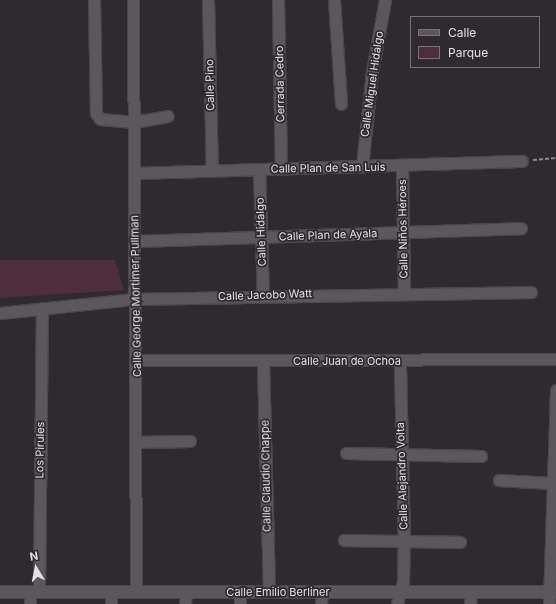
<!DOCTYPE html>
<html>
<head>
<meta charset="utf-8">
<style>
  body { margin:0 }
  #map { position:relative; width:556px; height:604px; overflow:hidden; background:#2e2a30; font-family:Inter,sans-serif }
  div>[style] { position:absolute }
  .green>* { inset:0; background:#4f2e3b }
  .path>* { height:2px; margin-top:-1px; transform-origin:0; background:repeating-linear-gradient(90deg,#8c888d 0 4px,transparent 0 6px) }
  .roads { filter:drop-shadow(1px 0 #4b484d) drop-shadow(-1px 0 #4b484d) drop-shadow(0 1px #4b484d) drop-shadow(0 -1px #4b484d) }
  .street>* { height:11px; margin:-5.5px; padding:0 5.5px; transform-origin:5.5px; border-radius:5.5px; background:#5b575d }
  .secondary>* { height:12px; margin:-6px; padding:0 6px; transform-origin:6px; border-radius:6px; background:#5b575d }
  span { translate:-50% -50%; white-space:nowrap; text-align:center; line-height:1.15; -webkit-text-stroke:3.5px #2e2a30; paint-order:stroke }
  .street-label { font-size:11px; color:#e3e0e4 }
  .legend { position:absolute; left:410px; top:16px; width:130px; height:52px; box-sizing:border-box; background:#2e2a30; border:1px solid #767378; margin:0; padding:5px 7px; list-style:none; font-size:12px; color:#e3e0e4 }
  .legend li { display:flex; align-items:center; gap:8px; height:20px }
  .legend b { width:20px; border:1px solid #767378 }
  .north { position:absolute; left:16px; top:548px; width:40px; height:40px; -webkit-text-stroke:3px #2e2a30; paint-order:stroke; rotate:350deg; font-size:11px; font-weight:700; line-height:16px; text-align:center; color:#e3e0e4 }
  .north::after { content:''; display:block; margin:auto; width:14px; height:18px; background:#e3e0e4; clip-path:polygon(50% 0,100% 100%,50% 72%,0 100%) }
</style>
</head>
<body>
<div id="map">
  <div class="green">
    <div style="clip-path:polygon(0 260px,115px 260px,124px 290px,0 298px)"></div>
  </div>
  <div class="path">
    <div style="left:533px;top:160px;width:23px;rotate:-5deg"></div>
  </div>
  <div class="roads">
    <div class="street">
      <div style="left:94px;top:0;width:113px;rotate:89deg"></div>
      <div style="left:96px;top:113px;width:7px;rotate:56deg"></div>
      <div style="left:100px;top:119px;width:34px;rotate:5deg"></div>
      <div style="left:134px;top:122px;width:34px;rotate:-10deg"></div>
      <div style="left:133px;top:0;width:592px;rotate:89.71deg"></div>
      <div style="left:208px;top:0;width:171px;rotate:88.7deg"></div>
      <div style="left:278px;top:0;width:168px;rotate:89deg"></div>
      <div style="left:334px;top:0;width:104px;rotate:86.1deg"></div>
      <div style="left:362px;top:167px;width:96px;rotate:-84deg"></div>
      <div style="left:372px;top:72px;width:73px;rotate:-79.8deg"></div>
      <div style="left:402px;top:167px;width:125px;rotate:89.1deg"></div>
      <div style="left:259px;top:170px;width:125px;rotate:88.2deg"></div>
      <div style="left:134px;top:173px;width:388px;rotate:-1.8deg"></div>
      <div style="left:135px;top:241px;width:386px;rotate:-1.9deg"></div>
      <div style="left:0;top:313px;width:135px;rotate:-6deg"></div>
      <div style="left:134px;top:299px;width:397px;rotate:-1deg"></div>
      <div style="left:137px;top:360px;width:419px;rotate:-0.1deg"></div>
      <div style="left:263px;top:361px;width:230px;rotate:88.5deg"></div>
      <div style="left:136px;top:442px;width:54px;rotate:-1.1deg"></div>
      <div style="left:346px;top:453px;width:135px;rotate:1.3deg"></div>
      <div style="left:499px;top:480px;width:52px;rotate:3.3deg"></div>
      <div style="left:344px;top:540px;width:116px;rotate:1deg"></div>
      <div style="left:39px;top:592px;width:284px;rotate:-89.4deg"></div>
      <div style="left:30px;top:604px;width:11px;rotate:-90deg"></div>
      <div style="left:111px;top:604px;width:12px;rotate:-90deg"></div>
      <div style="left:185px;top:604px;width:13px;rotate:-86deg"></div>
      <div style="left:240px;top:604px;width:12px;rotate:-90deg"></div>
      <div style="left:321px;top:604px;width:12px;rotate:-85deg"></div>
      <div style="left:397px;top:604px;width:23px;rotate:-75deg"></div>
      <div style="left:403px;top:582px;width:39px;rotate:-89deg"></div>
      <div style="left:404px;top:543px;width:183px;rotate:-91.3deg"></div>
      <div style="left:470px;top:604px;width:11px;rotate:-85deg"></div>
      <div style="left:549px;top:604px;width:214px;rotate:-88.1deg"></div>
    </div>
    <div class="secondary">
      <div style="left:0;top:592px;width:556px"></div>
    </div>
  </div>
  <div class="street-label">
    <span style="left:280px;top:84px;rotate:-91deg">Cerrada Cedro</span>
    <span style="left:372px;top:84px;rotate:-82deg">Calle Miguel Hidalgo</span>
    <span style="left:210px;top:85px;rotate:-91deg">Calle Pino</span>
    <span style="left:328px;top:168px;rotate:-1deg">Calle Plan de San Luis</span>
    <span style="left:403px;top:229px;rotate:-91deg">Calle Niños Héroes</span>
    <span style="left:261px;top:232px;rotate:-92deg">Calle Hidalgo</span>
    <span style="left:328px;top:235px;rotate:-2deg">Calle Plan de Ayala</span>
    <span style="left:265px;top:295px;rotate:-2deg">Calle Jacobo Watt</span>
    <span style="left:136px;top:296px;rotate:-91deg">Calle George Mortimer Pullman</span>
    <span style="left:347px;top:361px">Calle Juan de Ochoa</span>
    <span style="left:40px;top:450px;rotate:-89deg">Los Pirules</span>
    <span style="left:266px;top:476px;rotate:-91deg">Calle Claudio Chappe</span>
    <span style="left:402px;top:476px;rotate:-92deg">Calle Alejandro Volta</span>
    <span style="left:278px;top:592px">Calle Emilio Berliner</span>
  </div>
  <ul class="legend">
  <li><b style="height:5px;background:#5b575d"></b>Calle</li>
  <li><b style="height:11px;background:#4f2e3b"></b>Parque</li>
  </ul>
  <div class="north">N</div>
</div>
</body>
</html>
